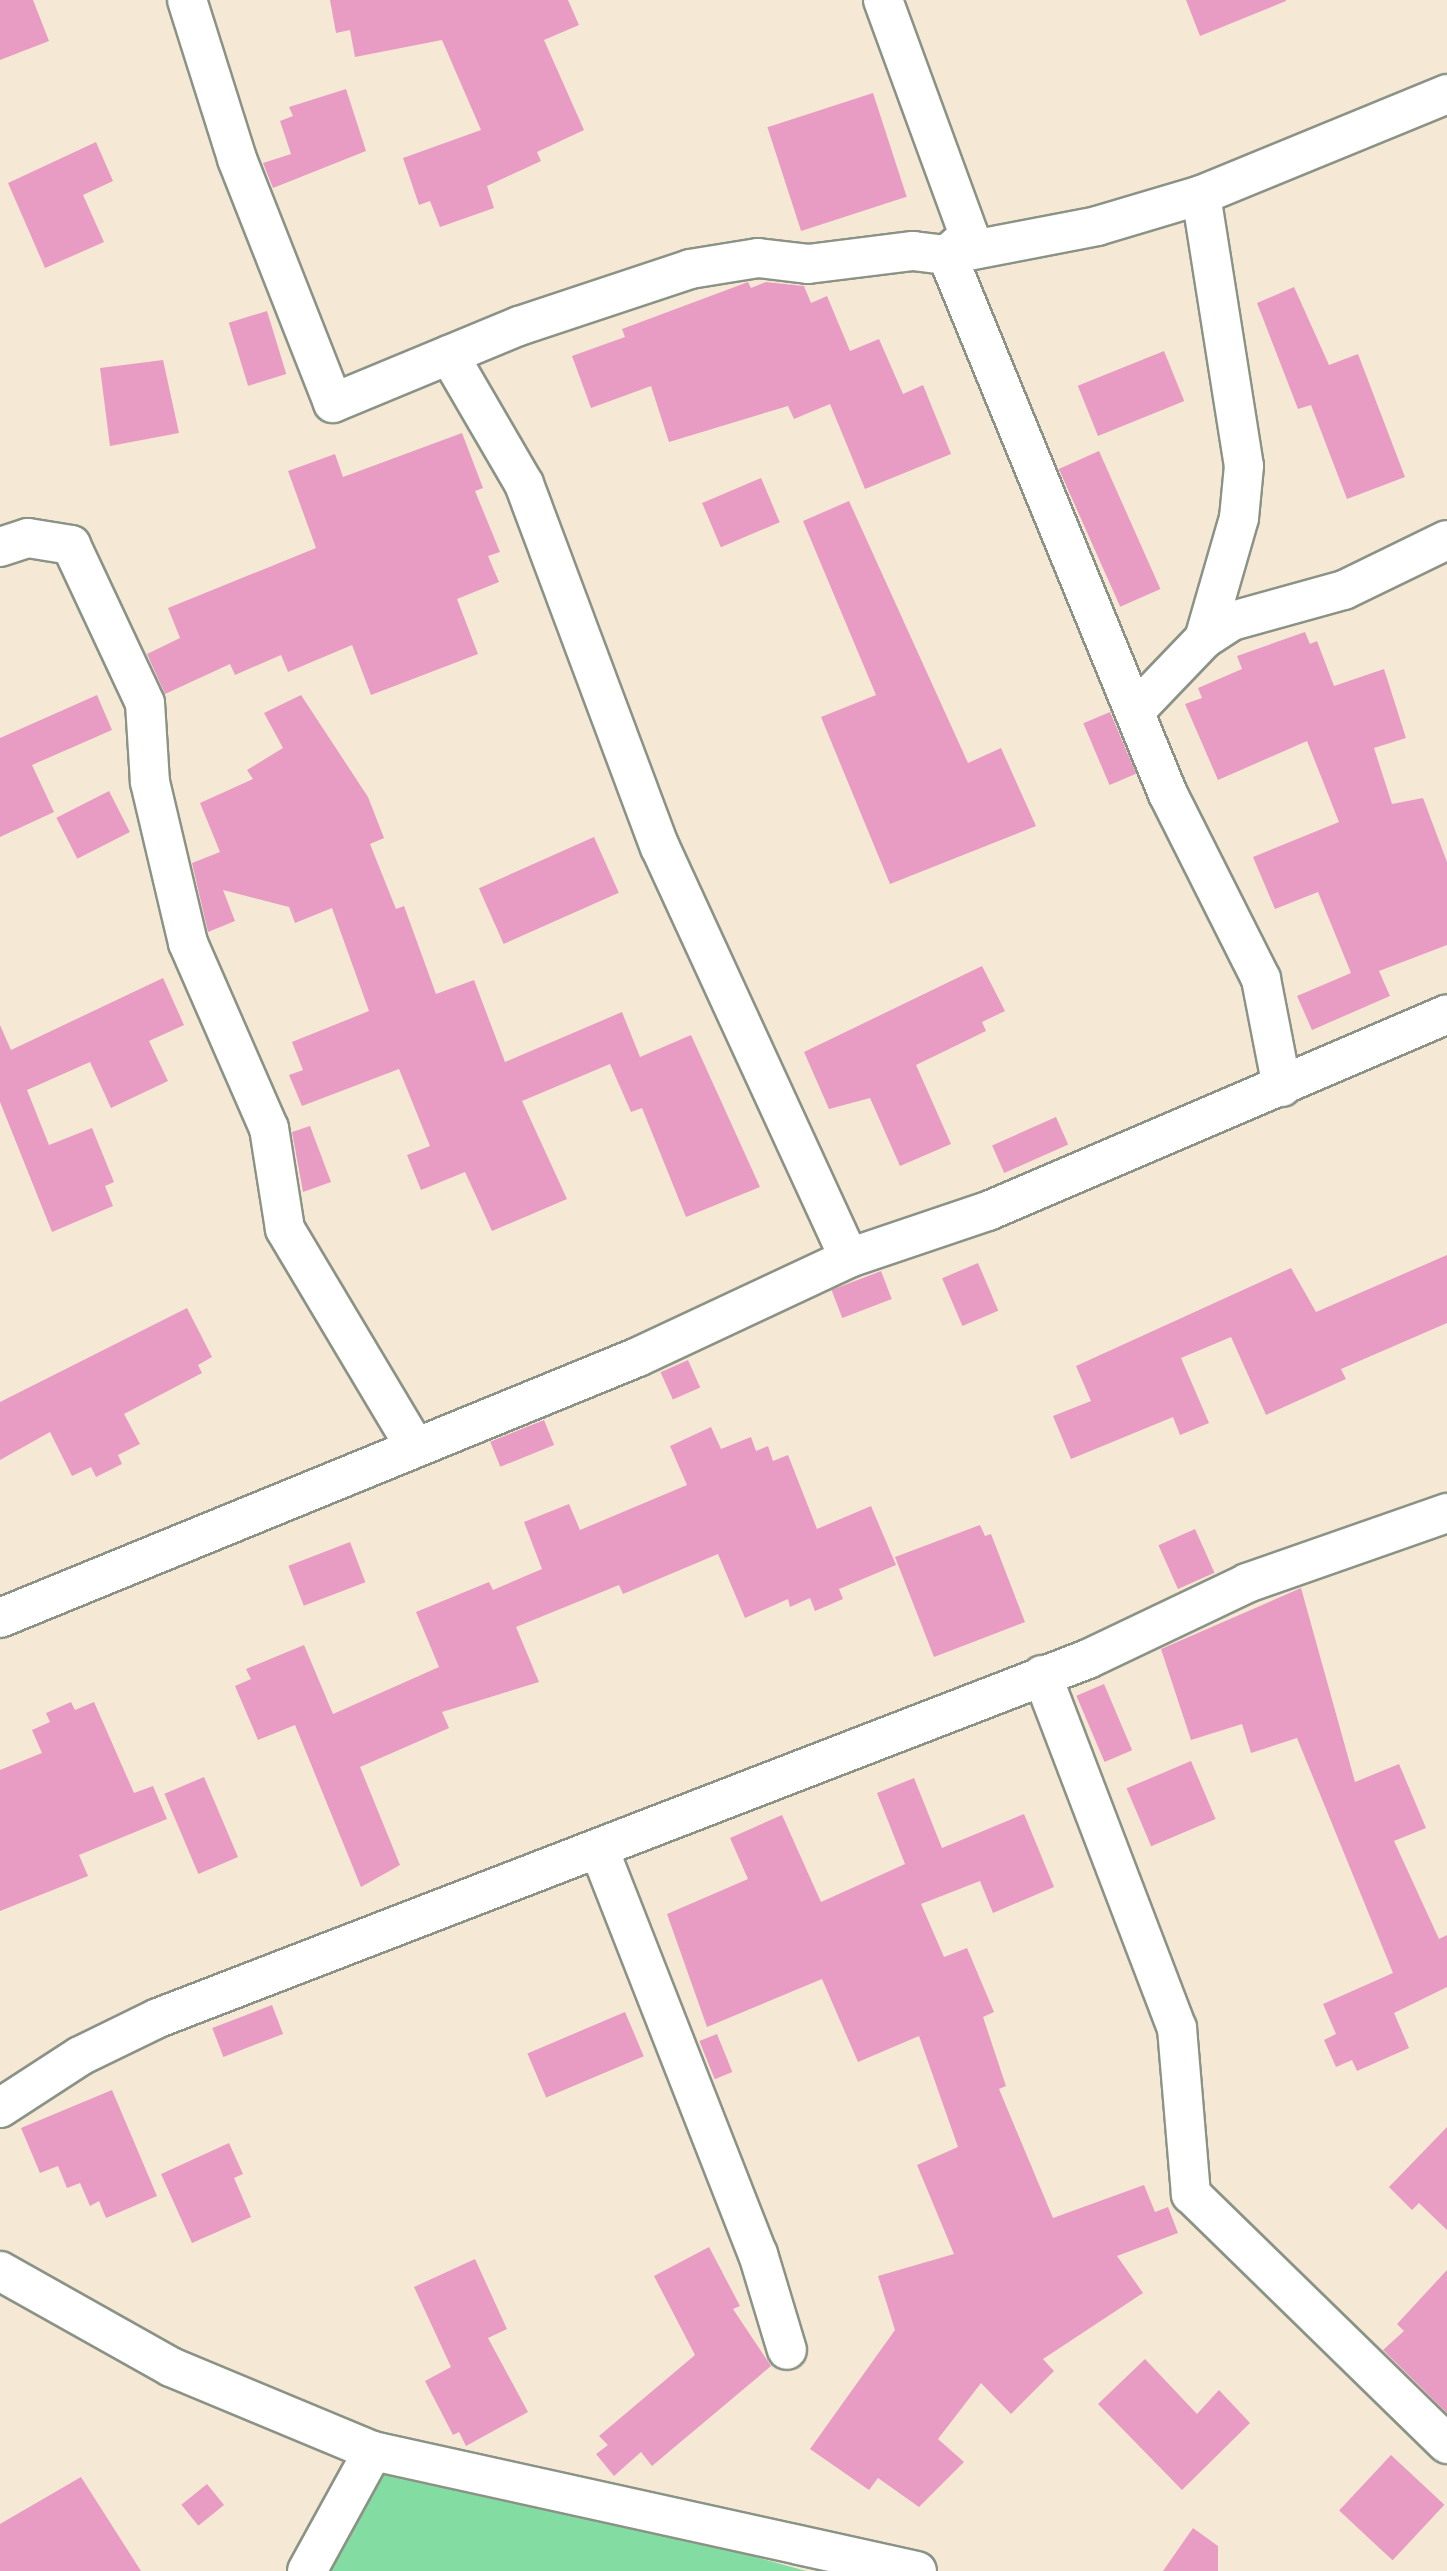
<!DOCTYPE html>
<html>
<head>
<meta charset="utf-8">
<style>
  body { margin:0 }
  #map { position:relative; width:1447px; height:2571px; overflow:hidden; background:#f5e9d6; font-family:"Shantell Sans",sans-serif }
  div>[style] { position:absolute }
  .green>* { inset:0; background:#83dca1 }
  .building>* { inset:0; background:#e89cc3; transform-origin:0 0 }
  .roads { filter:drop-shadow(2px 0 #8a9385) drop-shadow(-2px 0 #8a9385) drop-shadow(0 2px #8a9385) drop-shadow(0 -2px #8a9385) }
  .street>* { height:38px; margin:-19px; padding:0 19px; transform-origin:19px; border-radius:19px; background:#fff }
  span { translate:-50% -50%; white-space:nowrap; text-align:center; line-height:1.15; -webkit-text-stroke:8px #f7f3e8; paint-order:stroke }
</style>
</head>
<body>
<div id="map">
  <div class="green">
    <div style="clip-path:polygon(373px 2451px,806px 2571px,309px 2571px)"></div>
  </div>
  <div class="building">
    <div style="clip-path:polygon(0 0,33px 0,49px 41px,0 60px)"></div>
    <div style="clip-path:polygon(330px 0,568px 0,579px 25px,544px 40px,584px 130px,537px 152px,541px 161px,487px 186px,494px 208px,440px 227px,430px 201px,419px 205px,403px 158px,481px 130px,442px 40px,355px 57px,350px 30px,336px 33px)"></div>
    <div style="clip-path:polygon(1186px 0,1286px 0,1286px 1px,1200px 36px)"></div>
    <div style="clip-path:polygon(346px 89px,366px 151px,273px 188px,263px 163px,291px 154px,280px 121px,293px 116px,289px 107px)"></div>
    <div style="left:873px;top:93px;width:109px;height:111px;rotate:72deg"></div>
    <div style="clip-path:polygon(96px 142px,113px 181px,83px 195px,104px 242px,45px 268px,8px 183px)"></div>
    <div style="clip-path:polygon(748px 282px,751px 288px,766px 282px,804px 286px,811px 303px,827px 296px,850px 351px,879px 339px,903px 394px,923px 385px,951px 454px,865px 489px,830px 404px,794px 419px,788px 406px,669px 442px,651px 386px,591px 408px,572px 356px,625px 337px,622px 329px)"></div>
    <div style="clip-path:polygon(1294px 287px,1329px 365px,1358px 354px,1405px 477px,1347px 499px,1311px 405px,1298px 409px,1257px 303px)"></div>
    <div style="left:267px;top:311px;width:66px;height:40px;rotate:73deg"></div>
    <div style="left:1164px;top:351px;width:54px;height:93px;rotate:68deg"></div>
    <div style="clip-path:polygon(163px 360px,179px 433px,110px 446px,100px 368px)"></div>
    <div style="clip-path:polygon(462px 433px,483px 488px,475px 491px,500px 552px,488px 556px,499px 582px,457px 599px,478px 654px,371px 695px,352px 645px,288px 672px,281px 655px,235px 675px,230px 664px,165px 694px,147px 654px,180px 638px,168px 608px,316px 548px,288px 471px,335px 454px,343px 477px)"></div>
    <div style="left:1099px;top:451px;width:151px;height:44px;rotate:66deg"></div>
    <div style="left:761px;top:478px;width:48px;height:64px;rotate:67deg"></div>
    <div style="clip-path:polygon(849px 501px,968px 763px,1001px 748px,1036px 826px,890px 884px,821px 717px,876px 695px,803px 521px)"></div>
    <div style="clip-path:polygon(1305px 632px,1310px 644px,1317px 641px,1334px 686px,1384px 669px,1406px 738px,1374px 748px,1392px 804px,1423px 798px,1447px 862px,1447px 945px,1379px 971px,1390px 996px,1312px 1030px,1297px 996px,1351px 973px,1318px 892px,1275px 909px,1253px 857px,1339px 822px,1307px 741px,1218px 780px,1185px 704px,1202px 698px,1198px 688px,1242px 669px,1237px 656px)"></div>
    <div style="clip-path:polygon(97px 695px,112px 730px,32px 765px,54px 812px,0 837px,0 738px)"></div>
    <div style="clip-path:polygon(301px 695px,368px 797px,384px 838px,370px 844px,396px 909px,404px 906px,436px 994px,474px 980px,505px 1062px,622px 1012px,640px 1057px,691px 1035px,760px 1187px,686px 1217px,642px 1108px,631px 1112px,610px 1064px,522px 1101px,567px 1199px,492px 1231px,465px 1172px,421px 1190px,407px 1155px,430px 1146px,399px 1069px,302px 1106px,289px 1075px,303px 1070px,292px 1042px,369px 1011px,332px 908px,295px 923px,289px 907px,223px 890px,235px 921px,208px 932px,192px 863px,220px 852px,200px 803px,253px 779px,247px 770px,283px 748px,264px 713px)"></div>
    <div style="left:1110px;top:712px;width:67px;height:29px;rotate:67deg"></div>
    <div style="left:109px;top:791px;width:46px;height:59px;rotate:63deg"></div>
    <div style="left:594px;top:837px;width:61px;height:126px;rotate:66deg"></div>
    <div style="clip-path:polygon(982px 966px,1005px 1011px,982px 1022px,986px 1031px,916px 1065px,951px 1144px,900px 1166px,870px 1098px,829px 1109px,804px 1052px)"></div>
    <div style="clip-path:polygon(163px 978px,184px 1025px,149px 1041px,168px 1081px,111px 1108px,90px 1062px,27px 1090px,49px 1145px,92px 1128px,114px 1182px,105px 1186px,113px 1206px,52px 1232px,0 1102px,0 1025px,11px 1050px)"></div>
    <div style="left:1056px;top:1117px;width:30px;height:70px;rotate:66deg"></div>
    <div style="clip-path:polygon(310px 1126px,331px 1182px,303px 1192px,292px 1132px)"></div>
    <div style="clip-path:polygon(1447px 1255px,1447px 1323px,1341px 1369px,1346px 1379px,1266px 1415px,1231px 1337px,1181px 1358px,1209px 1423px,1180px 1435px,1173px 1417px,1071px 1459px,1053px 1416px,1091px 1401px,1076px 1366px,1291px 1268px,1316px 1312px)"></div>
    <div style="left:978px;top:1263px;width:52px;height:39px;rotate:67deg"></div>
    <div style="left:881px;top:1271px;width:30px;height:53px;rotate:69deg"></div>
    <div style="clip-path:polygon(187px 1308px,212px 1357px,198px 1365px,202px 1373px,124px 1414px,140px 1444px,118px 1455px,122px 1464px,96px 1477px,91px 1467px,72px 1476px,50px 1432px,0 1460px,0 1402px)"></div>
    <div style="left:688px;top:1360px;width:30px;height:30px;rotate:66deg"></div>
    <div style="left:544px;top:1420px;width:27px;height:58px;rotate:68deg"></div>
    <div style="clip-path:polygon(711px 1427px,721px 1449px,751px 1437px,756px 1451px,768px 1446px,773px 1461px,788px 1455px,817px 1529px,871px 1506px,896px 1565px,839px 1589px,843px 1599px,815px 1611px,810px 1598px,790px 1607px,788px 1599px,745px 1618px,718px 1554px,623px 1594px,619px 1585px,516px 1627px,539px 1682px,442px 1712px,449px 1728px,360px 1767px,400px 1865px,361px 1887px,295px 1725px,258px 1740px,235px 1686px,251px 1679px,246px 1669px,304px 1645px,333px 1714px,439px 1667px,416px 1612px,489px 1582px,493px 1590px,542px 1569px,524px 1522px,569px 1504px,580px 1530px,687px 1485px,670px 1446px)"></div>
    <div style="clip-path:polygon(980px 1525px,985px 1536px,991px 1534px,1025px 1622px,934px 1657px,895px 1557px)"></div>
    <div style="left:1195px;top:1529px;width:48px;height:40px;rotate:66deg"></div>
    <div style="left:350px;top:1542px;width:43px;height:66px;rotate:69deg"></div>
    <div style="clip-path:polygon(1301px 1588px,1355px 1782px,1399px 1764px,1426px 1828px,1394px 1841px,1439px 1939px,1447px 1935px,1447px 1987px,1394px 2013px,1409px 2048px,1357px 2071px,1352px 2060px,1336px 2067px,1324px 2040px,1336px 2034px,1323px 2004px,1393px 1973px,1297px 1738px,1251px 1753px,1242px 1724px,1191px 1740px,1161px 1649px)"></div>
    <div style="left:1104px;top:1684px;width:72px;height:30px;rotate:67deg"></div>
    <div style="clip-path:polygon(71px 1702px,75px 1710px,94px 1702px,134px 1793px,153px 1786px,167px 1819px,79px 1855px,88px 1876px,0 1911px,0 1770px,42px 1753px,32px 1730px,50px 1722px,46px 1713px)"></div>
    <div style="left:1191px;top:1761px;width:63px;height:70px;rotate:67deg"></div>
    <div style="left:204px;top:1777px;width:87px;height:43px;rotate:67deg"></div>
    <div style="clip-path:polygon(914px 1778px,942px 1848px,1024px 1814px,1054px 1887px,993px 1913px,980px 1881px,921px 1904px,944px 1957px,967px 1948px,994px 2012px,983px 2017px,1006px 2086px,999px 2089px,1053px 2218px,1144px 2185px,1155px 2212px,1168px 2207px,1178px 2233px,1117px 2256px,1143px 2293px,1043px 2359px,1054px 2371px,1011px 2414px,981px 2383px,938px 2439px,964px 2462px,919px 2507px,878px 2478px,869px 2490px,810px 2449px,895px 2330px,878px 2276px,954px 2254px,917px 2165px,958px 2147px,919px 2036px,858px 2062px,822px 1979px,707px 2027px,667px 1914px,748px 1879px,730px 1838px,782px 1815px,821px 1902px,905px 1864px,877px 1793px)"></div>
    <div style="left:272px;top:2005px;width:31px;height:64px;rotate:69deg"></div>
    <div style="left:625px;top:2012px;width:48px;height:106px;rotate:67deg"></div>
    <div style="left:717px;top:2034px;width:41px;height:19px;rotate:68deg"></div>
    <div style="clip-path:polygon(112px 2090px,157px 2196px,106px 2218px,99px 2201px,90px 2206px,80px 2183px,67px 2188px,58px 2166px,40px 2173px,21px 2128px)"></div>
    <div style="clip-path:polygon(1447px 2127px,1447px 2230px,1419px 2203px,1412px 2210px,1389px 2187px)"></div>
    <div style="clip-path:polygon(229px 2143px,243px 2174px,234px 2178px,251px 2217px,192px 2243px,161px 2174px)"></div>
    <div style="clip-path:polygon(709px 2247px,740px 2306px,733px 2309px,771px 2366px,652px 2466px,641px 2452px,614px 2476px,596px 2454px,608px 2445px,599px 2436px,695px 2355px,654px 2276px)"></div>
    <div style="clip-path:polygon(475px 2259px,507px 2329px,488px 2338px,528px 2412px,466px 2446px,459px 2432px,453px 2435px,425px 2381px,451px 2367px,414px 2287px)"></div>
    <div style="clip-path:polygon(1447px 2270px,1447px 2413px,1383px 2350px,1404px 2331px,1397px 2324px)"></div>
    <div style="clip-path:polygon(1145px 2359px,1197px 2414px,1219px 2390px,1250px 2423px,1182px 2490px,1098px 2404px)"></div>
    <div style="left:1391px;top:2455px;width:73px;height:76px;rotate:43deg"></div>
    <div style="clip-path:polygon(81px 2477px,141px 2571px,0 2571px,0 2524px)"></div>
    <div style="left:207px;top:2484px;width:27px;height:33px;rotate:51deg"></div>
    <div style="clip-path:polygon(1193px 2528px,1218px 2546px,1218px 2571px,1163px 2571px)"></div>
  </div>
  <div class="roads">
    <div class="street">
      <div style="left:187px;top:0;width:167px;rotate:72.5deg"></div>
      <div style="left:237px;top:159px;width:262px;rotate:68.5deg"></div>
      <div style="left:333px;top:403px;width:201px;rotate:-22.5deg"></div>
      <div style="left:519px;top:326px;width:180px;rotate:-18.4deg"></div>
      <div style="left:690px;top:269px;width:69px;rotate:-9.2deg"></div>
      <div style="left:758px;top:258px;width:50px;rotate:6.8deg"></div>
      <div style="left:808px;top:264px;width:106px;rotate:-7.1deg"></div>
      <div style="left:913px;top:251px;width:34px;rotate:7deg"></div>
      <div style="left:947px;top:255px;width:153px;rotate:-10.9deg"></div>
      <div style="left:1097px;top:226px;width:109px;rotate:-16.6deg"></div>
      <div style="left:1201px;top:195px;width:266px;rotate:-22.3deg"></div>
      <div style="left:883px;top:0;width:250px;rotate:69.9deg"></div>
      <div style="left:969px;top:235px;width:30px;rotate:138deg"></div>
      <div style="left:947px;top:255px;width:583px;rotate:67.71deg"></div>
      <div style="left:1168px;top:794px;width:207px;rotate:63.3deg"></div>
      <div style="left:1261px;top:979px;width:110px;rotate:79deg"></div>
      <div style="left:1201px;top:195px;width:274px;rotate:81deg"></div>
      <div style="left:1244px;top:466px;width:52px;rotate:95.5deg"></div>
      <div style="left:1239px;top:518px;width:126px;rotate:106.1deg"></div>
      <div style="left:449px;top:355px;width:149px;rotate:59.8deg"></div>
      <div style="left:524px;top:484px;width:388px;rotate:69.5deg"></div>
      <div style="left:660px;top:847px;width:452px;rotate:65.3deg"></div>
      <div style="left:0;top:547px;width:29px;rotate:-18deg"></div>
      <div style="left:28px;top:538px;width:44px;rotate:9.2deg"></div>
      <div style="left:71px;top:545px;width:174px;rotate:64.9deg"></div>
      <div style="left:145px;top:703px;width:79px;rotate:86.4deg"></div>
      <div style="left:150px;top:782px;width:165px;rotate:76.7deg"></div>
      <div style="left:188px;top:943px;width:202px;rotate:66.4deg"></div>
      <div style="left:269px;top:1128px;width:102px;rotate:81deg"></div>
      <div style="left:285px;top:1229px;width:252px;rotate:59.2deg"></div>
      <div style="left:1136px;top:710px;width:98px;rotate:-46.2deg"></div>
      <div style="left:1204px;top:639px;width:33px;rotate:-33deg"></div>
      <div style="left:1232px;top:621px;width:116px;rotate:-15.5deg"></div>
      <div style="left:1344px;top:590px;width:114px;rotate:-25.9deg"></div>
      <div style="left:0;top:1618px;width:689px;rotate:-22.25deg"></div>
      <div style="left:638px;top:1357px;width:233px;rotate:-25.1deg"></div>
      <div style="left:849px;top:1258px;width:147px;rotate:-18.7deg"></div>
      <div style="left:988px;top:1211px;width:499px;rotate:-23.2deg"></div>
      <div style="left:1042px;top:1675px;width:378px;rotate:69.1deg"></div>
      <div style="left:1177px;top:2028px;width:167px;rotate:85.2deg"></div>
      <div style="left:1191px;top:2194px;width:358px;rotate:44.3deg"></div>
      <div style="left:599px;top:1849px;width:435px;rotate:68.6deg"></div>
      <div style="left:758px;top:2254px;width:100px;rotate:73.2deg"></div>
      <div style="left:0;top:2108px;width:95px;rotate:-33deg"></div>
      <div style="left:80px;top:2056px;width:87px;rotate:-26deg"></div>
      <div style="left:158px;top:2018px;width:997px;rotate:-21.11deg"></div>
      <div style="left:1088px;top:1659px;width:176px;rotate:-25.5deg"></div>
      <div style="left:1247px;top:1583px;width:212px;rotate:-19.3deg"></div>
      <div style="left:0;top:2271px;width:196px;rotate:29.3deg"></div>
      <div style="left:171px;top:2367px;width:219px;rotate:22.6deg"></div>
      <div style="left:373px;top:2451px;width:557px;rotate:12.44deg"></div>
      <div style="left:307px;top:2571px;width:137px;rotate:-61.2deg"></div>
    </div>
  </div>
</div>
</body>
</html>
